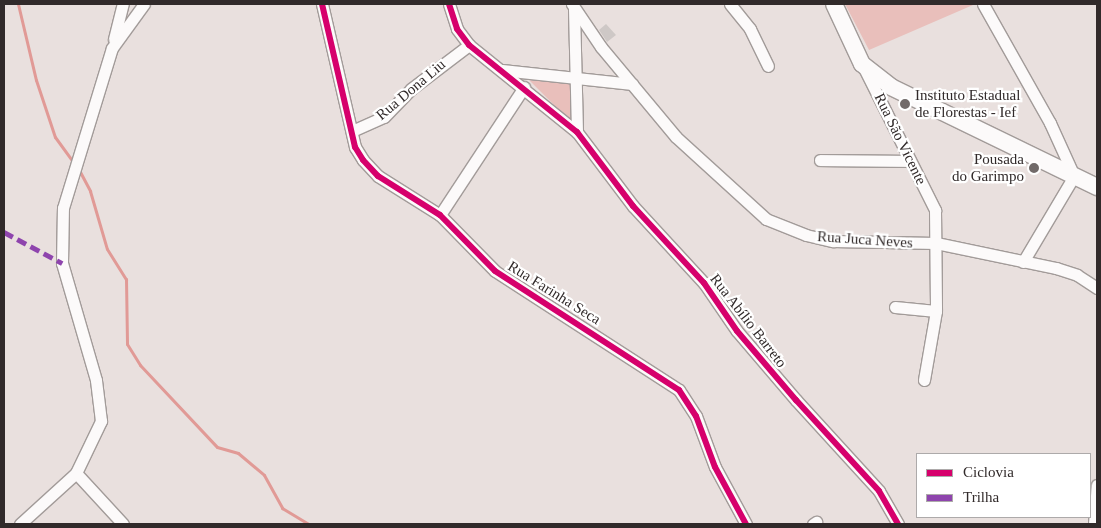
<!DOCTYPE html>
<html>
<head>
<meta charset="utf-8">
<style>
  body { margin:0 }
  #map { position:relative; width:1101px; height:528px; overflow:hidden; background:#e9e0de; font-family:"Times New Roman",serif }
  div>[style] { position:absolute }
  .green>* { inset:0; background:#e9bfbb }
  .stream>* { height:3px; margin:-1.5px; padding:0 1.5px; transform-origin:1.5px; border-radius:1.5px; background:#e19a96 }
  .building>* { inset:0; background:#cec8c6 }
  .roads { filter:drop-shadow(1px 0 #a29b99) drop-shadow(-1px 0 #a29b99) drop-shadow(0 1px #a29b99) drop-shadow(0 -1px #a29b99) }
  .street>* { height:11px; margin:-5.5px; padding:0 5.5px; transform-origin:5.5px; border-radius:5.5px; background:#fcfafa }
  .secondary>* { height:16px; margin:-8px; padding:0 8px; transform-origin:8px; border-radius:8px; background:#fcfafa }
  .quiet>* { height:5px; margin-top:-2.5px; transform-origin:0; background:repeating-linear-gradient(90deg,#8e44ad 0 10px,transparent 0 15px) }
  .cycleway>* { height:6px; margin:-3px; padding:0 3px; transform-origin:3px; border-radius:3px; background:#d6006c }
  .dots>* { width:14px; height:14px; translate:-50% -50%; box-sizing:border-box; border:2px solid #fff; border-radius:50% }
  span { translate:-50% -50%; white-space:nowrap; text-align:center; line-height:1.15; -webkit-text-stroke:4.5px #fff; paint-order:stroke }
  .street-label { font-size:15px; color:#312a2a }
  .poi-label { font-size:15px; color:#312a2a }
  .left { translate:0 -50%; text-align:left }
  .right { translate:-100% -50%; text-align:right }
  .frame { position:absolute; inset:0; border:5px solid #312a2a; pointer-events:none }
  .legend { position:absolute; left:916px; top:453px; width:175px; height:65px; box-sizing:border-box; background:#fff; border:1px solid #adaaaa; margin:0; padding:6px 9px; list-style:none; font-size:15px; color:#312a2a }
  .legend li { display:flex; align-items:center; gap:10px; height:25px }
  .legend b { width:25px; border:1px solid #adaaaa }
</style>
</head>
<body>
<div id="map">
  <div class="green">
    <div style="clip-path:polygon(845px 4px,973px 4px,973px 5px,869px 50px)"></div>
    <div style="clip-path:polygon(529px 80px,573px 84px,574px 125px)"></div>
  </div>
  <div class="stream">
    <div style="left:18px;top:4px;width:78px;rotate:76.7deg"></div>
    <div style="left:36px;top:80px;width:60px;rotate:71.6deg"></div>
    <div style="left:55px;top:137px;width:32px;rotate:54deg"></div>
    <div style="left:78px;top:168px;width:26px;rotate:62deg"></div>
    <div style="left:90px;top:191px;width:60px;rotate:73.7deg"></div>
    <div style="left:107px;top:249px;width:36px;rotate:58deg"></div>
    <div style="left:126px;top:279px;width:65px;rotate:89.1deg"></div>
    <div style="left:127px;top:344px;width:25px;rotate:58deg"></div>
    <div style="left:140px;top:365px;width:112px;rotate:46.8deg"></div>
    <div style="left:217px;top:447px;width:22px;rotate:16deg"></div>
    <div style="left:238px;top:453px;width:34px;rotate:40deg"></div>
    <div style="left:264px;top:475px;width:38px;rotate:61deg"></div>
    <div style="left:282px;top:508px;width:31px;rotate:31deg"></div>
  </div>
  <div class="building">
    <div style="clip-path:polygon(606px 24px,616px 35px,607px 42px,599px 30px)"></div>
  </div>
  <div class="roads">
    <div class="street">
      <div style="left:322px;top:4px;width:147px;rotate:77deg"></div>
      <div style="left:355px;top:147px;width:15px;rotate:58deg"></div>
      <div style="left:363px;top:160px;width:22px;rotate:47deg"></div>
      <div style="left:378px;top:176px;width:73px;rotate:32.2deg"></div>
      <div style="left:440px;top:215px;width:78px;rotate:45.5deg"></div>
      <div style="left:495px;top:271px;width:219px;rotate:32.9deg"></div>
      <div style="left:679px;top:390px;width:31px;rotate:57deg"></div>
      <div style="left:696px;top:416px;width:54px;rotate:69.6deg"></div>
      <div style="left:715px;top:467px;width:65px;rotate:61.5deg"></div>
      <div style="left:449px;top:4px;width:26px;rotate:72deg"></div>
      <div style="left:457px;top:29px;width:20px;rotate:53deg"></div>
      <div style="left:469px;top:45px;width:139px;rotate:38.9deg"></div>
      <div style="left:577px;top:132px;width:93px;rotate:52.9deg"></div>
      <div style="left:633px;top:206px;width:105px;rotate:47.3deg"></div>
      <div style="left:704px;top:283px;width:58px;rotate:55.5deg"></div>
      <div style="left:737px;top:331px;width:91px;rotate:49.5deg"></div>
      <div style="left:796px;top:400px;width:123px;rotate:47.6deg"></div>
      <div style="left:879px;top:491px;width:38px;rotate:60deg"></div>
      <div style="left:572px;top:4px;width:52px;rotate:56deg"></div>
      <div style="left:601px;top:47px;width:117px;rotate:50.2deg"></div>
      <div style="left:676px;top:137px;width:122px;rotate:42.3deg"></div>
      <div style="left:766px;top:219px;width:43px;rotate:21.8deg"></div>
      <div style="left:806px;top:235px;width:28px;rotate:13deg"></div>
      <div style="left:833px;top:241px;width:103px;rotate:1.1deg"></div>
      <div style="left:936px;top:243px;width:123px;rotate:11.8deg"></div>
      <div style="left:1056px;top:268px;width:22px;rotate:18deg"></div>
      <div style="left:1077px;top:275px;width:24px;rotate:33deg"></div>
      <div style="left:730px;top:4px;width:32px;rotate:51deg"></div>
      <div style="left:750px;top:29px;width:41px;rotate:64.1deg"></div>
      <div style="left:983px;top:4px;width:137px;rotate:60.6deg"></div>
      <div style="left:1050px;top:123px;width:58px;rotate:65.6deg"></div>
      <div style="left:1074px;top:176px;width:100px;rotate:120.7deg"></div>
      <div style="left:574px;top:9px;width:123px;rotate:88.6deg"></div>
      <div style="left:114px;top:39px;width:36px;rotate:-76deg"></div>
      <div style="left:502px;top:70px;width:131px;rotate:6.1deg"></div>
      <div style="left:865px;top:70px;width:157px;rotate:63.4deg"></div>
      <div style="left:935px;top:210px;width:101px;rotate:89.4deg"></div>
      <div style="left:936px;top:311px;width:70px;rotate:99.9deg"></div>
      <div style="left:352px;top:131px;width:35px;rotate:-24deg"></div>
      <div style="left:384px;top:117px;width:39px;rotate:-46deg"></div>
      <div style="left:411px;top:89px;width:73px;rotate:-37.2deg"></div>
      <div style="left:820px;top:160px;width:90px;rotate:0.6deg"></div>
      <div style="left:440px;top:215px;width:153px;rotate:-56.7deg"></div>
      <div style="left:895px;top:307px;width:41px;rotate:5.6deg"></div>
      <div style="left:76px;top:473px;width:69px;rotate:47.3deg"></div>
      <div style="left:20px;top:524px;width:76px;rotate:-42.3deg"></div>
      <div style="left:76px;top:473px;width:58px;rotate:-64.3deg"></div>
      <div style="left:101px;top:421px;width:41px;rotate:-97deg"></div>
      <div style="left:96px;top:380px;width:122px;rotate:-106.2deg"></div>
      <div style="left:62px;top:263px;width:55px;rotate:-89deg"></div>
      <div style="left:63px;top:208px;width:167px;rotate:-73deg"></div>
      <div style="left:112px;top:48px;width:54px;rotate:-54deg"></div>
      <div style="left:813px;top:524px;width:4px;rotate:-34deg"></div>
      <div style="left:1094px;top:524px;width:39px;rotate:-86deg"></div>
    </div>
    <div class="secondary">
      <div style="left:834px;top:4px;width:66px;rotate:65deg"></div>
      <div style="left:862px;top:64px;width:37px;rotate:38deg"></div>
      <div style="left:891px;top:87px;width:229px;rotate:25.9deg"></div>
    </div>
  </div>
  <div class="quiet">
    <div style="left:4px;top:232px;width:66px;rotate:28.1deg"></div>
  </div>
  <div class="cycleway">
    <div style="left:322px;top:4px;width:147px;rotate:77deg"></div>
    <div style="left:355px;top:147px;width:15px;rotate:58deg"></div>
    <div style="left:363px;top:160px;width:22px;rotate:47deg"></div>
    <div style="left:378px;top:176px;width:73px;rotate:32.2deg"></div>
    <div style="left:440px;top:215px;width:78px;rotate:45.5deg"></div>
    <div style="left:495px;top:271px;width:219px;rotate:32.9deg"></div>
    <div style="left:679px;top:390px;width:31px;rotate:57deg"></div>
    <div style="left:696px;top:416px;width:54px;rotate:69.6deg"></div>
    <div style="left:715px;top:467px;width:65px;rotate:61.5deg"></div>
    <div style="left:449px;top:4px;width:26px;rotate:72deg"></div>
    <div style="left:457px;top:29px;width:20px;rotate:53deg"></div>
    <div style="left:469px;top:45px;width:139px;rotate:38.9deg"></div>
    <div style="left:577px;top:132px;width:93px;rotate:52.9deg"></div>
    <div style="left:633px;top:206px;width:105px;rotate:47.3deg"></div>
    <div style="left:704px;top:283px;width:58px;rotate:55.5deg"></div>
    <div style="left:737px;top:331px;width:91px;rotate:49.5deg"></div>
    <div style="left:796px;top:400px;width:123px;rotate:47.6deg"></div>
    <div style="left:879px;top:491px;width:38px;rotate:60deg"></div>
  </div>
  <div class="dots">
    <div style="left:905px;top:104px;background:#716a69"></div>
    <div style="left:1034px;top:168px;background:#716a69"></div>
  </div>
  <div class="street-label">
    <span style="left:411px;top:90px;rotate:-40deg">Rua Dona Liu</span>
    <span style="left:900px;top:139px;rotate:64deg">Rua São Vicente</span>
    <span style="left:865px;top:240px;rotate:4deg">Rua Juca Neves</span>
    <span style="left:554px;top:293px;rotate:32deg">Rua Farinha Seca</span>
    <span style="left:748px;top:321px;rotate:52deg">Rua Abílio Barreto</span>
  </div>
  <div class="poi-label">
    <span class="left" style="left:915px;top:104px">Instituto Estadual<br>de Florestas - Ief</span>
    <span class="right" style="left:1024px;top:168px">Pousada<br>do Garimpo</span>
  </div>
  <div class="frame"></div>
  <ul class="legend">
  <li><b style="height:6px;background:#d6006c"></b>Ciclovia</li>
  <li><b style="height:6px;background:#8e44ad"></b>Trilha</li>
  </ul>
</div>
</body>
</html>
